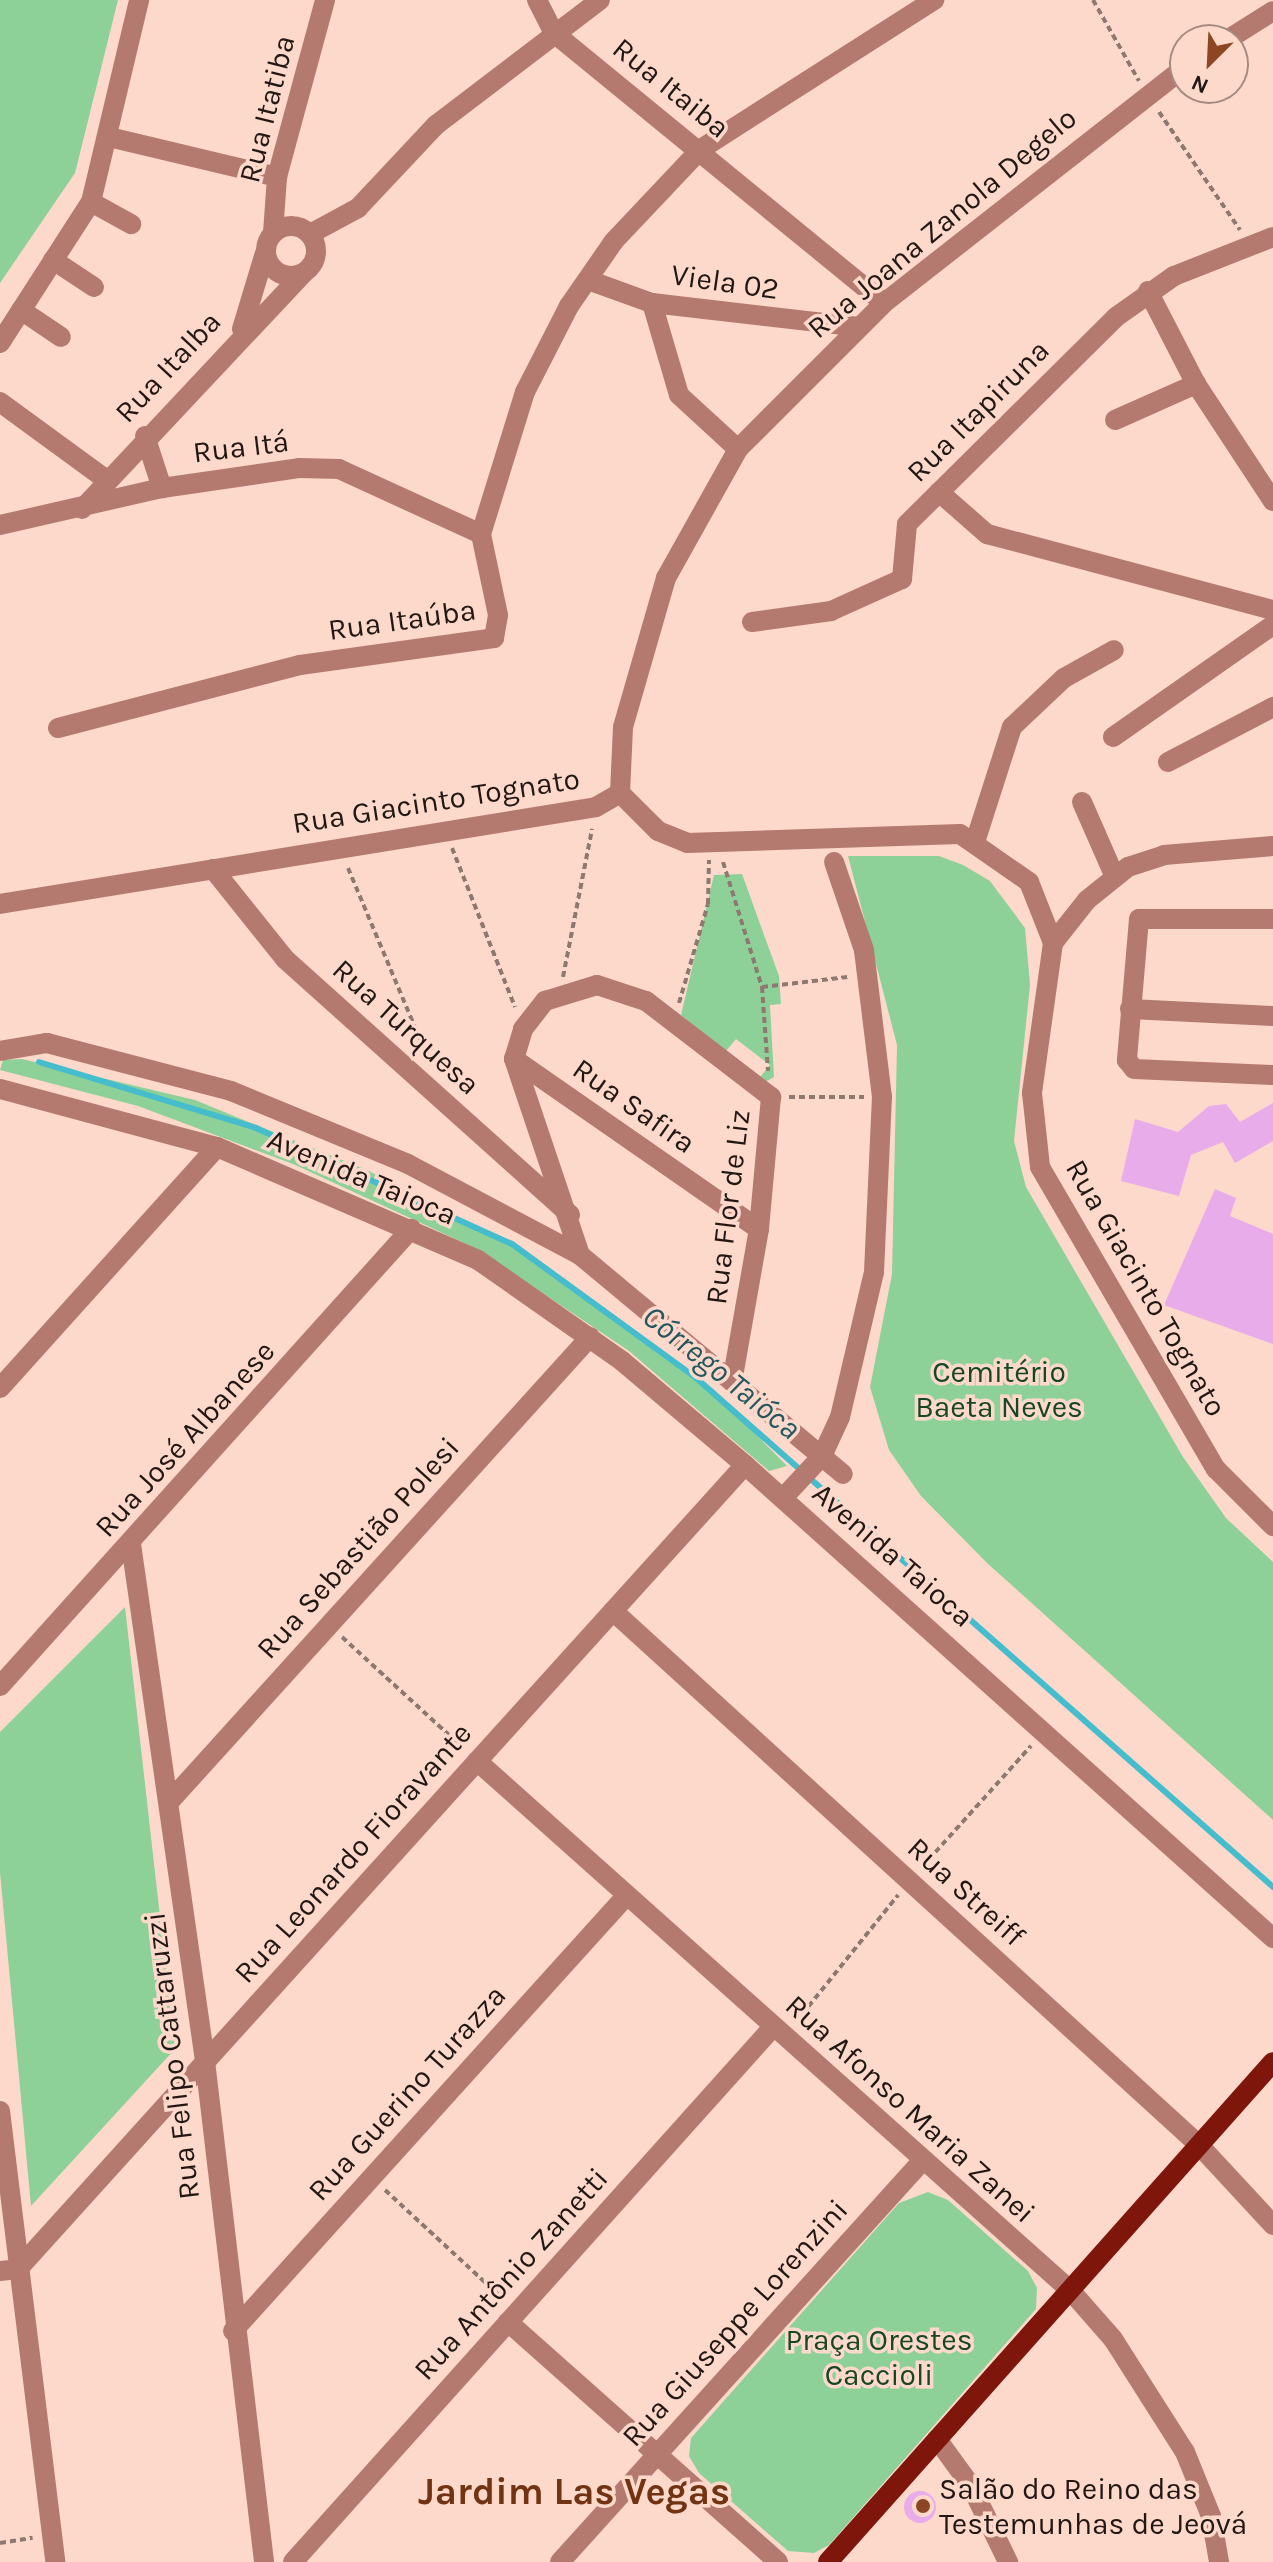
<!DOCTYPE html>
<html>
<head>
<meta charset="utf-8">
<style>
  body { margin:0 }
  #map { position:relative; width:1273px; height:2562px; overflow:hidden; background:#fdd9cc; font-family:Karla,sans-serif }
  div>[style] { position:absolute }
  .green>* { inset:0; background:#8ed198 }
  .stream>* { height:6px; margin:-3px; padding:0 3px; transform-origin:3px; border-radius:3px; background:#46bdcd }
  .building>* { inset:0; background:#e8acea }
  .round { border-radius:50% }
  .path>* { height:4px; margin-top:-2px; transform-origin:0; background:repeating-linear-gradient(90deg,#8f786f 0 6px,transparent 0 10px) }
  .minor>* { height:20px; margin:-10px; padding:0 10px; transform-origin:10px; border-radius:10px; background:#b47a6f }
  .minor>.ring { margin:-10px; padding:0; box-sizing:content-box; background:none; border:20px solid #b47a6f; border-radius:50% }
  .major>* { height:20px; margin:-10px; padding:0 10px; transform-origin:10px; border-radius:10px; background:#7f160b }
  .dots>* { width:22px; height:22px; translate:-50% -50%; box-sizing:border-box; border:4px solid #fdd9cc; border-radius:50% }
  span { translate:-50% -50%; white-space:nowrap; text-align:center; line-height:1.15; -webkit-text-stroke:7px #fdd9cc; paint-order:stroke }
  .street-label { font-size:30px; color:#231713 }
  .park-label { font-size:30px; color:#174722 }
  .poi-label { font-size:30px; color:#231713 }
  .left { translate:0 -50%; text-align:left }
  .water-label { font-size:32px; color:#25575e; font-style:italic }
  .district-label { font-size:38px; color:#723312; font-weight:700 }
  .north { position:absolute; left:1169px; top:24px; width:80px; height:80px; box-sizing:border-box; background:#fdd9cc; border:2px solid #a68b82; border-radius:50%; rotate:204deg; font-size:22px; font-weight:700; line-height:32px; text-align:center; color:#231713 }
  .north::after { content:''; display:block; margin:auto; width:28px; height:36px; background:#8d4623; clip-path:polygon(50% 0,100% 100%,50% 72%,0 100%) }
</style>
</head>
<body>
<div id="map">
  <div class="green">
    <div style="clip-path:polygon(0 0,118px 0,75px 173px,0 283px)"></div>
    <div style="clip-path:polygon(848px 856px,939px 856px,963px 865px,990px 881px,1025px 928px,1030px 985px,1014px 1141px,1026px 1187px,1183px 1457px,1226px 1518px,1273px 1562px,1273px 1820px,987px 1563px,921px 1496px,889px 1450px,870px 1387px,892px 1274px,897px 1045px)"></div>
    <div style="clip-path:polygon(742px 874px,779px 976px,781px 1004px,770px 1005px,774px 1077px,767px 1081px,760px 1077px,770px 1065px,736px 1039px,726px 1051px,681px 1015px,714px 875px)"></div>
    <div style="clip-path:polygon(22px 1059px,195px 1100px,369px 1171px,525px 1253px,717px 1395px,787px 1466px,769px 1471px,629px 1351px,475px 1248px,293px 1164px,138px 1106px,0 1070px,3px 1060px)"></div>
    <div style="clip-path:polygon(125px 1607px,175px 2049px,31px 2206px,0 1872px,0 1732px)"></div>
    <div style="clip-path:polygon(928px 2192px,948px 2200px,1028px 2271px,1037px 2288px,1036px 2309px,829px 2545px,814px 2553px,788px 2551px,699px 2473px,689px 2456px,691px 2438px,899px 2203px)"></div>
  </div>
  <div class="stream">
    <div style="left:39px;top:1062px;width:227px;rotate:16.9deg"></div>
    <div style="left:256px;top:1128px;width:281px;rotate:24.4deg"></div>
    <div style="left:512px;top:1244px;width:226px;rotate:36deg"></div>
    <div style="left:695px;top:1377px;width:771px;rotate:41.42deg"></div>
  </div>
  <div class="building">
    <div style="clip-path:polygon(1273px 1103px,1273px 1141px,1235px 1163px,1223px 1142px,1191px 1155px,1179px 1196px,1121px 1181px,1135px 1119px,1178px 1132px,1209px 1106px,1226px 1104px,1240px 1122px)"></div>
    <div style="clip-path:polygon(1215px 1189px,1236px 1198px,1230px 1216px,1273px 1234px,1273px 1344px,1164px 1305px)"></div>
    <div class="round" style="left:904px;top:2491px;width:32px;height:32px"></div>
  </div>
  <div class="path">
    <div style="left:1093px;top:0;width:93px;rotate:60.4deg"></div>
    <div style="left:1159px;top:112px;width:143px;rotate:55.5deg"></div>
    <div style="left:452px;top:848px;width:171px;rotate:68.4deg"></div>
    <div style="left:723px;top:862px;width:131px;rotate:72.7deg"></div>
    <div style="left:762px;top:987px;width:84px;rotate:85.9deg"></div>
    <div style="left:348px;top:868px;width:214px;rotate:67.2deg"></div>
    <div style="left:563px;top:977px;width:151px;rotate:-78.9deg"></div>
    <div style="left:762px;top:987px;width:86px;rotate:-6.7deg"></div>
    <div style="left:679px;top:1003px;width:103px;rotate:-73.7deg"></div>
    <div style="left:708px;top:904px;width:44px;rotate:-88.7deg"></div>
    <div style="left:789px;top:1097px;width:75px"></div>
    <div style="left:342px;top:1637px;width:164px;rotate:42.5deg"></div>
    <div style="left:922px;top:1867px;width:163px;rotate:-48deg"></div>
    <div style="left:796px;top:2022px;width:163px;rotate:-51.2deg"></div>
    <div style="left:385px;top:2190px;width:159px;rotate:42.7deg"></div>
    <div style="left:0;top:2543px;width:33px;rotate:-9deg"></div>
  </div>
  <div class="minor">
    <div style="left:537px;top:0;width:37px;rotate:63deg"></div>
    <div style="left:554px;top:33px;width:426px;rotate:39.3deg"></div>
    <div style="left:1227px;top:40px;width:54px;rotate:-32.2deg"></div>
    <div style="left:109px;top:137px;width:173px;rotate:13.4deg"></div>
    <div style="left:91px;top:202px;width:46px;rotate:28.8deg"></div>
    <div class="ring" style="left:266px;top:226px;width:30px;height:30px"></div>
    <div style="left:273px;top:233px;width:56px;rotate:-85.9deg"></div>
    <div style="left:277px;top:177px;width:183px;rotate:-74.8deg"></div>
    <div style="left:310px;top:234px;width:55px;rotate:-28.4deg"></div>
    <div style="left:358px;top:208px;width:114px;rotate:-46.8deg"></div>
    <div style="left:436px;top:125px;width:206px;rotate:-37.3deg"></div>
    <div style="left:53px;top:260px;width:49px;rotate:33.4deg"></div>
    <div style="left:588px;top:280px;width:68px;rotate:19.8deg"></div>
    <div style="left:652px;top:303px;width:208px;rotate:6.6deg"></div>
    <div style="left:1148px;top:291px;width:105px;rotate:62.7deg"></div>
    <div style="left:1196px;top:384px;width:140px;rotate:56.7deg"></div>
    <div style="left:652px;top:303px;width:96px;rotate:73.6deg"></div>
    <div style="left:679px;top:395px;width:80px;rotate:42.5deg"></div>
    <div style="left:21px;top:310px;width:48px;rotate:34deg"></div>
    <div style="left:242px;top:329px;width:79px;rotate:-73.2deg"></div>
    <div style="left:0;top:343px;width:168px;rotate:-57.2deg"></div>
    <div style="left:91px;top:202px;width:208px;rotate:-76.6deg"></div>
    <div style="left:0;top:402px;width:129px;rotate:36.2deg"></div>
    <div style="left:1115px;top:420px;width:89px;rotate:-24deg"></div>
    <div style="left:145px;top:436px;width:55px;rotate:71.9deg"></div>
    <div style="left:939px;top:492px;width:64px;rotate:41.2deg"></div>
    <div style="left:987px;top:534px;width:296px;rotate:14.9deg"></div>
    <div style="left:82px;top:509px;width:324px;rotate:-46.8deg"></div>
    <div style="left:0;top:525px;width:166px;rotate:-12.9deg"></div>
    <div style="left:162px;top:488px;width:138px;rotate:-8.3deg"></div>
    <div style="left:299px;top:468px;width:40px;rotate:1.4deg"></div>
    <div style="left:339px;top:469px;width:156px;rotate:24.6deg"></div>
    <div style="left:752px;top:622px;width:80px;rotate:-7.9deg"></div>
    <div style="left:831px;top:611px;width:78px;rotate:-24.3deg"></div>
    <div style="left:902px;top:579px;width:55px;rotate:-84.8deg"></div>
    <div style="left:907px;top:524px;width:294px;rotate:-44.7deg"></div>
    <div style="left:1116px;top:317px;width:71px;rotate:-35.3deg"></div>
    <div style="left:1174px;top:276px;width:106px;rotate:-21.5deg"></div>
    <div style="left:58px;top:728px;width:250px;rotate:-14.6deg"></div>
    <div style="left:300px;top:665px;width:196px;rotate:-7.9deg"></div>
    <div style="left:494px;top:638px;width:23px;rotate:-80deg"></div>
    <div style="left:498px;top:615px;width:83px;rotate:-101.9deg"></div>
    <div style="left:481px;top:534px;width:149px;rotate:-72.8deg"></div>
    <div style="left:525px;top:392px;width:97px;rotate:-62.9deg"></div>
    <div style="left:569px;top:306px;width:79px;rotate:-55.3deg"></div>
    <div style="left:614px;top:241px;width:127px;rotate:-46.6deg"></div>
    <div style="left:701px;top:149px;width:277px;rotate:-32.6deg"></div>
    <div style="left:1113px;top:737px;width:195px;rotate:-35deg"></div>
    <div style="left:1168px;top:762px;width:119px;rotate:-27.6deg"></div>
    <div style="left:620px;top:793px;width:54px;rotate:45deg"></div>
    <div style="left:658px;top:831px;width:31px;rotate:22deg"></div>
    <div style="left:687px;top:843px;width:273px;rotate:-1.9deg"></div>
    <div style="left:960px;top:834px;width:84px;rotate:34.8deg"></div>
    <div style="left:1029px;top:882px;width:66px;rotate:68.5deg"></div>
    <div style="left:1053px;top:943px;width:151px;rotate:98deg"></div>
    <div style="left:1032px;top:1093px;width:74px;rotate:83.8deg"></div>
    <div style="left:1040px;top:1167px;width:350px;rotate:59.8deg"></div>
    <div style="left:1216px;top:1469px;width:81px;rotate:45deg"></div>
    <div style="left:620px;top:793px;width:66px;rotate:-87.4deg"></div>
    <div style="left:623px;top:727px;width:155px;rotate:-73.9deg"></div>
    <div style="left:666px;top:578px;width:148px;rotate:-60.8deg"></div>
    <div style="left:738px;top:449px;width:206px;rotate:-45deg"></div>
    <div style="left:884px;top:303px;width:382px;rotate:-38.1deg"></div>
    <div style="left:1082px;top:802px;width:80px;rotate:66.3deg"></div>
    <div style="left:976px;top:839px;width:118px;rotate:-72.2deg"></div>
    <div style="left:1012px;top:727px;width:71px;rotate:-43.3deg"></div>
    <div style="left:1064px;top:678px;width:57px;rotate:-29.2deg"></div>
    <div style="left:213px;top:869px;width:115px;rotate:51.3deg"></div>
    <div style="left:285px;top:959px;width:383px;rotate:41.9deg"></div>
    <div style="left:0;top:904px;width:604px;rotate:-9.24deg"></div>
    <div style="left:596px;top:807px;width:28px;rotate:-30deg"></div>
    <div style="left:1273px;top:919px;width:134px;rotate:180deg"></div>
    <div style="left:1139px;top:919px;width:142px;rotate:94.9deg"></div>
    <div style="left:1127px;top:1060px;width:11px;rotate:52deg"></div>
    <div style="left:1134px;top:1069px;width:139px;rotate:2.5deg"></div>
    <div style="left:1053px;top:943px;width:55px;rotate:-51.7deg"></div>
    <div style="left:1087px;top:900px;width:53px;rotate:-38.8deg"></div>
    <div style="left:1128px;top:867px;width:38px;rotate:-18deg"></div>
    <div style="left:1164px;top:855px;width:109px;rotate:-4.7deg"></div>
    <div style="left:1130px;top:1009px;width:143px;rotate:2.8deg"></div>
    <div style="left:0;top:1051px;width:48px;rotate:-9.7deg"></div>
    <div style="left:47px;top:1043px;width:190px;rotate:14.6deg"></div>
    <div style="left:231px;top:1091px;width:191px;rotate:22.4deg"></div>
    <div style="left:408px;top:1164px;width:195px;rotate:27.9deg"></div>
    <div style="left:580px;top:1255px;width:342px;rotate:39.8deg"></div>
    <div style="left:514px;top:1059px;width:298px;rotate:34.8deg"></div>
    <div style="left:0;top:1089px;width:225px;rotate:15deg"></div>
    <div style="left:217px;top:1147px;width:284px;rotate:23.4deg"></div>
    <div style="left:478px;top:1260px;width:176px;rotate:35deg"></div>
    <div style="left:622px;top:1361px;width:161px;rotate:40.2deg"></div>
    <div style="left:745px;top:1465px;width:709px;rotate:41.86deg"></div>
    <div style="left:580px;top:1255px;width:207px;rotate:-108.6deg"></div>
    <div style="left:514px;top:1059px;width:31px;rotate:-73deg"></div>
    <div style="left:523px;top:1029px;width:36px;rotate:-52deg"></div>
    <div style="left:545px;top:1001px;width:54px;rotate:-17.1deg"></div>
    <div style="left:597px;top:985px;width:52px;rotate:18.1deg"></div>
    <div style="left:646px;top:1001px;width:158px;rotate:37.5deg"></div>
    <div style="left:771px;top:1097px;width:133px;rotate:95.2deg"></div>
    <div style="left:759px;top:1229px;width:155px;rotate:100deg"></div>
    <div style="left:0;top:1388px;width:324px;rotate:-48deg"></div>
    <div style="left:783px;top:1498px;width:57px;rotate:-47.1deg"></div>
    <div style="left:822px;top:1456px;width:43px;rotate:-65.2deg"></div>
    <div style="left:840px;top:1417px;width:149px;rotate:-76.8deg"></div>
    <div style="left:874px;top:1272px;width:175px;rotate:-87.4deg"></div>
    <div style="left:882px;top:1097px;width:148px;rotate:-97deg"></div>
    <div style="left:864px;top:950px;width:93px;rotate:-108.8deg"></div>
    <div style="left:131px;top:1544px;width:522px;rotate:81.85deg"></div>
    <div style="left:205px;top:2061px;width:504px;rotate:83.28deg"></div>
    <div style="left:613px;top:1611px;width:793px;rotate:42.34deg"></div>
    <div style="left:1199px;top:2145px;width:109px;rotate:47.2deg"></div>
    <div style="left:0;top:1686px;width:615px;rotate:-48.03deg"></div>
    <div style="left:477px;top:1761px;width:795px;rotate:41.74deg"></div>
    <div style="left:1070px;top:2290px;width:65px;rotate:48.7deg"></div>
    <div style="left:1113px;top:2339px;width:134px;rotate:57.5deg"></div>
    <div style="left:1185px;top:2452px;width:69px;rotate:67.9deg"></div>
    <div style="left:1211px;top:2516px;width:47px;rotate:80.1deg"></div>
    <div style="left:170px;top:1801px;width:626px;rotate:-47.85deg"></div>
    <div style="left:0;top:2111px;width:454px;rotate:83deg"></div>
    <div style="left:0;top:2271px;width:18px;rotate:-6deg"></div>
    <div style="left:18px;top:2269px;width:1084px;rotate:-47.88deg"></div>
    <div style="left:508px;top:2322px;width:361px;rotate:41.6deg"></div>
    <div style="left:233px;top:2331px;width:586px;rotate:-47.9deg"></div>
    <div style="left:937px;top:2439px;width:58px;rotate:54.1deg"></div>
    <div style="left:971px;top:2486px;width:85px;rotate:64deg"></div>
    <div style="left:293px;top:2562px;width:719px;rotate:-48.1deg"></div>
    <div style="left:560px;top:2562px;width:542px;rotate:-47.92deg"></div>
  </div>
  <div class="major">
    <div style="left:828px;top:2562px;width:669px;rotate:-48.33deg"></div>
  </div>
  <div class="dots">
    <div style="left:923px;top:2506px;background:#8d4623"></div>
  </div>
  <div class="street-label">
    <span style="left:671px;top:88px;rotate:39deg">Rua Itaiba</span>
    <span style="left:267px;top:109px;rotate:-76deg">Rua Itatiba</span>
    <span style="left:942px;top:223px;rotate:-40deg">Rua Joana Zanola Degelo</span>
    <span style="left:725px;top:282px;rotate:8deg">Viela 02</span>
    <span style="left:168px;top:367px;rotate:-47deg">Rua Italba</span>
    <span style="left:978px;top:411px;rotate:-45deg">Rua Itapiruna</span>
    <span style="left:241px;top:447px;rotate:-7deg">Rua Itá</span>
    <span style="left:402px;top:620px;rotate:-8deg">Rua Itaúba</span>
    <span style="left:436px;top:801px;rotate:-9deg">Rua Giacinto Tognato</span>
    <span style="left:406px;top:1027px;rotate:42deg">Rua Turquesa</span>
    <span style="left:634px;top:1106px;rotate:35deg">Rua Safira</span>
    <span style="left:362px;top:1177px;rotate:23deg">Avenida Taioca</span>
    <span style="left:728px;top:1207px;rotate:-83deg">Rua Flor de Liz</span>
    <span style="left:1146px;top:1288px;rotate:60deg">Rua Giacinto Tognato</span>
    <span style="left:185px;top:1439px;rotate:-48deg">Rua José Albanese</span>
    <span style="left:358px;top:1548px;rotate:-48deg">Rua Sebastião Polesi</span>
    <span style="left:893px;top:1555px;rotate:41deg">Avenida Taioca</span>
    <span style="left:353px;top:1853px;rotate:-48deg">Rua Leonardo Fioravante</span>
    <span style="left:966px;top:1892px;rotate:42deg">Rua Streiff</span>
    <span style="left:172px;top:2056px;rotate:-97deg">Rua Felipo Cattaruzzi</span>
    <span style="left:407px;top:2093px;rotate:-48deg">Rua Guerino Turazza</span>
    <span style="left:910px;top:2109px;rotate:42deg">Rua Afonso Maria Zanei</span>
    <span style="left:511px;top:2274px;rotate:-48deg">Rua Antônio Zanetti</span>
    <span style="left:735px;top:2323px;rotate:-48deg">Rua Giuseppe Lorenzini</span>
  </div>
  <div class="park-label">
    <span style="left:999px;top:1389px">Cemitério<br>Baeta Neves</span>
    <span style="left:879px;top:2357px">Praça Orestes<br>Caccioli</span>
  </div>
  <div class="poi-label">
    <span class="left" style="left:939px;top:2506px">Salão do Reino das<br>Testemunhas de Jeová</span>
  </div>
  <div class="water-label">
    <span style="left:721px;top:1373px;rotate:39deg">Córrego Taióca</span>
  </div>
  <div class="district-label">
    <span style="left:574px;top:2492px">Jardim Las Vegas</span>
  </div>
  <div class="north">N</div>
</div>
</body>
</html>
